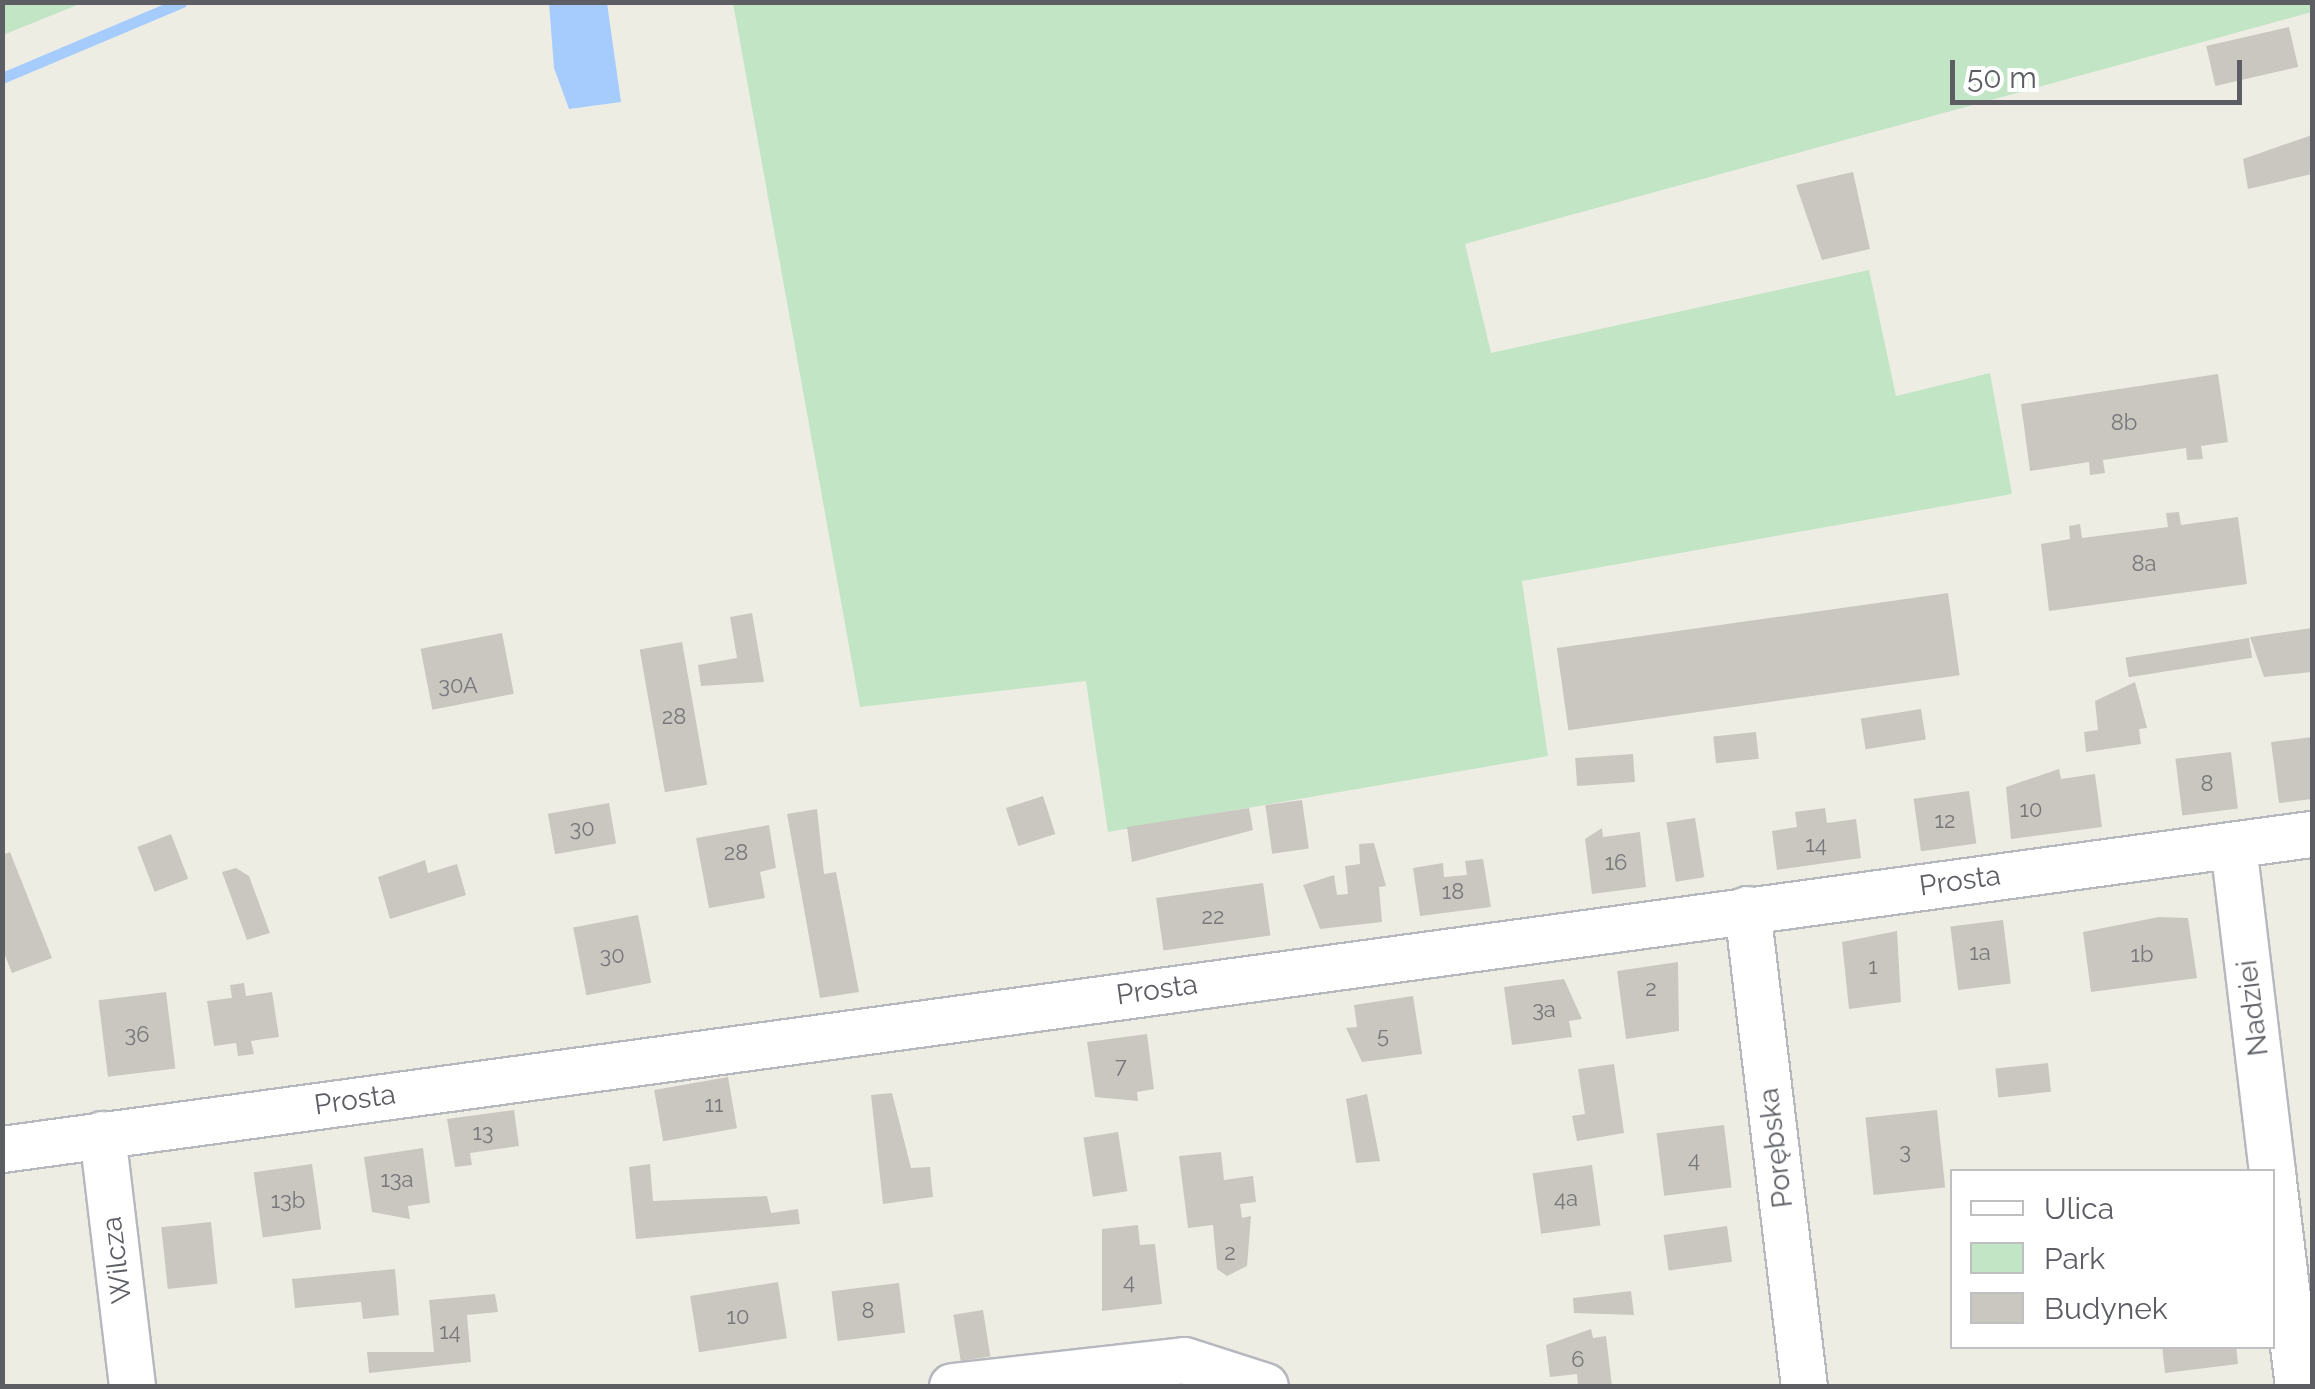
<!DOCTYPE html>
<html>
<head>
<meta charset="utf-8">
<style>
  body { margin:0 }
  #map { position:relative; width:2315px; height:1389px; overflow:hidden; background:#eeede4; font-family:Raleway,sans-serif }
  div>[style] { position:absolute }
  .green>* { inset:0; background:#c1e5c5 }
  .water>* { inset:0; background:#a5ccfd }
  .stream>* { height:11px; margin:-5.5px; padding:0 5.5px; transform-origin:5.5px; border-radius:5.5px; background:#a5ccfd }
  .building>* { inset:0; background:#cac7c1; transform-origin:0 0 }
  .roads { filter:drop-shadow(2px 0 #b6b8be) drop-shadow(-2px 0 #b6b8be) drop-shadow(0 2px #b6b8be) drop-shadow(0 -2px #b6b8be) }
  .minor>* { height:45px; margin:-22.5px; padding:0 22.5px; transform-origin:22.5px; border-radius:22.5px; background:#fff }
  span { translate:-50% -50%; white-space:nowrap; text-align:center; line-height:1.15; -webkit-text-stroke:9px #fff; paint-order:stroke }
  .number-label { font-size:22px; color:#78787b }
  .number-label span { -webkit-text-stroke-width:0 }
  .street-label { font-size:28px; color:#5c5e64 }
  .frame { position:absolute; inset:0; border:5px solid #5c5e64; pointer-events:none }
  .legend { position:absolute; left:1950px; top:1169px; width:325px; height:180px; box-sizing:border-box; background:#fff; border:2px solid #bebfc1; margin:0; padding:12px 18px; list-style:none; font-size:30px; color:#5c5e64 }
  .legend li { display:flex; align-items:center; gap:20px; height:50px }
  .legend b { width:50px; border:2px solid #bebfc1 }
  .scale { position:absolute; left:1950px; top:60px; width:292px; height:45px; box-sizing:border-box; border:5px solid #5c5e64; border-top:0; padding-left:12px; font-size:30px; line-height:35px; white-space:nowrap; color:#5c5e64; -webkit-text-stroke:8px #fff; paint-order:stroke }
</style>
</head>
<body>
<div id="map">
  <div class="green">
    <div style="clip-path:polygon(3px 2px,82px 2px,82px 3px,3px 35px)"></div>
    <div style="clip-path:polygon(2312px 2px,2312px 12px,1465px 244px,1491px 353px,1869px 270px,1896px 396px,1990px 373px,2012px 494px,1522px 581px,1548px 756px,1108px 832px,1086px 681px,860px 707px,733px 3px)"></div>
  </div>
  <div class="water">
    <div style="clip-path:polygon(549px 3px,607px 3px,621px 102px,569px 109px,554px 68px)"></div>
  </div>
  <div class="stream">
    <div style="left:2px;top:78px;width:195px;rotate:-22.9deg"></div>
  </div>
  <div class="building">
    <div style="left:2289px;top:27px;width:41px;height:85px;rotate:77deg"></div>
    <div style="clip-path:polygon(2312px 135px,2312px 174px,2248px 189px,2243px 159px)"></div>
    <div style="clip-path:polygon(1853px 172px,1870px 249px,1822px 260px,1796px 185px)"></div>
    <div style="clip-path:polygon(2218px 374px,2228px 442px,2201px 446px,2203px 459px,2187px 460px,2186px 448px,2103px 460px,2105px 473px,2090px 475px,2089px 462px,2030px 471px,2021px 404px)"></div>
    <div style="clip-path:polygon(2179px 512px,2181px 525px,2238px 517px,2247px 584px,2049px 611px,2041px 544px,2070px 539px,2069px 526px,2080px 524px,2082px 538px,2168px 527px,2166px 513px)"></div>
    <div style="left:1948px;top:593px;width:83px;height:395px;rotate:82deg"></div>
    <div style="clip-path:polygon(752px 613px,764px 682px,701px 686px,698px 665px,737px 658px,730px 617px)"></div>
    <div style="clip-path:polygon(2312px 628px,2312px 672px,2264px 677px,2250px 637px)"></div>
    <div style="left:502px;top:633px;width:62px;height:83px;rotate:79deg"></div>
    <div style="left:2249px;top:638px;width:20px;height:125px;rotate:81deg"></div>
    <div style="left:682px;top:642px;width:145px;height:43px;rotate:80deg"></div>
    <div style="clip-path:polygon(2135px 682px,2147px 728px,2139px 729px,2141px 744px,2086px 752px,2084px 732px,2098px 730px,2095px 701px)"></div>
    <div style="left:1921px;top:709px;width:31px;height:61px;rotate:81deg"></div>
    <div style="left:1756px;top:732px;width:27px;height:43px;rotate:84deg"></div>
    <div style="clip-path:polygon(2312px 737px,2312px 799px,2279px 803px,2271px 742px)"></div>
    <div style="left:2231px;top:752px;width:57px;height:56px;rotate:83deg"></div>
    <div style="left:1633px;top:754px;width:28px;height:58px;rotate:86deg"></div>
    <div style="clip-path:polygon(2059px 769px,2061px 779px,2095px 774px,2102px 827px,2011px 839px,2006px 787px)"></div>
    <div style="left:1969px;top:791px;width:53px;height:56px;rotate:82deg"></div>
    <div style="left:1043px;top:796px;width:40px;height:39px;rotate:72deg"></div>
    <div style="left:1302px;top:800px;width:49px;height:37px;rotate:82deg"></div>
    <div style="left:609px;top:803px;width:41px;height:62px;rotate:80deg"></div>
    <div style="clip-path:polygon(1249px 808px,1253px 830px,1132px 862px,1127px 827px)"></div>
    <div style="clip-path:polygon(1825px 808px,1827px 823px,1856px 819px,1861px 858px,1777px 870px,1772px 831px,1797px 827px,1795px 812px)"></div>
    <div style="clip-path:polygon(817px 809px,824px 874px,836px 872px,859px 992px,820px 998px,787px 814px)"></div>
    <div style="left:1695px;top:818px;width:60px;height:29px;rotate:81deg"></div>
    <div style="clip-path:polygon(769px 825px,776px 868px,760px 872px,765px 898px,709px 908px,696px 838px)"></div>
    <div style="clip-path:polygon(1602px 828px,1603px 837px,1640px 832px,1646px 887px,1592px 894px,1585px 839px)"></div>
    <div style="left:171px;top:834px;width:48px;height:36px;rotate:69deg"></div>
    <div style="clip-path:polygon(1374px 843px,1386px 886px,1379px 887px,1382px 922px,1320px 929px,1303px 885px,1334px 875px,1337px 895px,1348px 894px,1345px 866px,1360px 864px,1359px 844px)"></div>
    <div style="clip-path:polygon(10px 852px,52px 958px,12px 973px,2px 948px,2px 855px)"></div>
    <div style="clip-path:polygon(1483px 859px,1491px 907px,1420px 916px,1413px 868px,1443px 863px,1444px 877px,1467px 875px,1465px 861px)"></div>
    <div style="clip-path:polygon(425px 860px,428px 873px,457px 864px,466px 895px,390px 919px,378px 877px)"></div>
    <div style="clip-path:polygon(236px 868px,249px 876px,270px 933px,247px 940px,222px 872px)"></div>
    <div style="left:1263px;top:883px;width:53px;height:108px;rotate:82deg"></div>
    <div style="left:638px;top:915px;width:69px;height:66px;rotate:79deg"></div>
    <div style="clip-path:polygon(2159px 917px,2188px 918px,2197px 978px,2091px 992px,2083px 932px)"></div>
    <div style="left:2003px;top:920px;width:64px;height:53px;rotate:83deg"></div>
    <div style="clip-path:polygon(1897px 931px,1901px 1002px,1849px 1009px,1842px 942px)"></div>
    <div style="clip-path:polygon(1678px 962px,1679px 1031px,1626px 1039px,1617px 971px)"></div>
    <div style="clip-path:polygon(1564px 979px,1582px 1019px,1569px 1021px,1572px 1037px,1512px 1045px,1504px 987px)"></div>
    <div style="clip-path:polygon(244px 983px,246px 996px,272px 992px,279px 1037px,251px 1041px,254px 1054px,238px 1056px,236px 1043px,214px 1046px,207px 1001px,232px 998px,230px 985px)"></div>
    <div style="left:166px;top:992px;width:77px;height:68px;rotate:83deg"></div>
    <div style="clip-path:polygon(1413px 996px,1422px 1054px,1362px 1062px,1346px 1028px,1357px 1027px,1354px 1005px)"></div>
    <div style="clip-path:polygon(1147px 1034px,1154px 1089px,1137px 1092px,1138px 1101px,1095px 1097px,1087px 1042px)"></div>
    <div style="left:2048px;top:1063px;width:29px;height:53px;rotate:84deg"></div>
    <div style="clip-path:polygon(1614px 1064px,1624px 1133px,1577px 1141px,1572px 1116px,1585px 1114px,1578px 1069px)"></div>
    <div style="left:728px;top:1077px;width:52px;height:75px;rotate:80deg"></div>
    <div style="clip-path:polygon(892px 1093px,911px 1168px,930px 1167px,933px 1197px,883px 1204px,871px 1095px)"></div>
    <div style="clip-path:polygon(1367px 1094px,1380px 1161px,1356px 1163px,1346px 1099px)"></div>
    <div style="clip-path:polygon(514px 1110px,519px 1146px,470px 1153px,472px 1165px,455px 1167px,447px 1119px)"></div>
    <div style="left:1937px;top:1110px;width:78px;height:72px;rotate:84deg"></div>
    <div style="left:1724px;top:1125px;width:63px;height:68px;rotate:83deg"></div>
    <div style="left:1118px;top:1132px;width:60px;height:35px;rotate:81deg"></div>
    <div style="clip-path:polygon(423px 1148px,430px 1203px,408px 1206px,410px 1219px,372px 1212px,364px 1157px)"></div>
    <div style="clip-path:polygon(1221px 1152px,1224px 1180px,1253px 1176px,1256px 1202px,1240px 1204px,1242px 1218px,1251px 1216px,1247px 1266px,1227px 1276px,1217px 1269px,1213px 1225px,1188px 1228px,1179px 1156px)"></div>
    <div style="left:312px;top:1164px;width:66px;height:59px;rotate:82deg"></div>
    <div style="clip-path:polygon(650px 1164px,653px 1201px,767px 1196px,771px 1213px,798px 1209px,800px 1224px,636px 1239px,629px 1167px)"></div>
    <div style="left:1592px;top:1165px;width:61px;height:60px;rotate:82deg"></div>
    <div style="left:211px;top:1222px;width:62px;height:50px;rotate:84deg"></div>
    <div style="clip-path:polygon(1138px 1225px,1140px 1245px,1155px 1244px,1162px 1304px,1102px 1311px,1102px 1229px)"></div>
    <div style="left:1727px;top:1226px;width:36px;height:64px;rotate:82deg"></div>
    <div style="clip-path:polygon(395px 1269px,399px 1315px,363px 1319px,361px 1302px,295px 1308px,292px 1279px)"></div>
    <div style="left:778px;top:1282px;width:57px;height:89px;rotate:81deg"></div>
    <div style="left:899px;top:1283px;width:50px;height:68px;rotate:83deg"></div>
    <div style="clip-path:polygon(1631px 1291px,1634px 1315px,1574px 1313px,1573px 1298px)"></div>
    <div style="clip-path:polygon(495px 1294px,498px 1312px,467px 1315px,471px 1362px,369px 1373px,367px 1352px,434px 1352px,429px 1300px)"></div>
    <div style="left:983px;top:1310px;width:47px;height:30px;rotate:81deg"></div>
    <div style="clip-path:polygon(1591px 1329px,1593px 1338px,1606px 1336px,1612px 1386px,1578px 1386px,1577px 1374px,1550px 1377px,1546px 1345px)"></div>
    <div style="clip-path:polygon(2162px 1346px,2236px 1346px,2238px 1364px,2165px 1373px)"></div>
  </div>
  <div class="roads">
    <div class="minor">
      <div style="left:2233px;top:845px;width:329px;rotate:83.2deg"></div>
      <div style="left:1747px;top:909px;width:480px;rotate:83.2deg"></div>
      <div style="left:102px;top:1134px;width:254px;rotate:83.2deg"></div>
      <div style="left:2px;top:1149px;width:2331px;rotate:-7.77deg"></div>
      <div style="left:2272px;top:1172px;width:216px;rotate:83.1deg"></div>
      <div style="left:952px;top:1386px;width:233px;rotate:-6.4deg"></div>
      <div style="left:1184px;top:1360px;width:85px;rotate:17.8deg"></div>
    </div>
  </div>
  <div class="number-label">
    <span style="left:2124px;top:423px">8b</span>
    <span style="left:2144px;top:564px">8a</span>
    <span style="left:458px;top:686px">30A</span>
    <span style="left:674px;top:717px">28</span>
    <span style="left:2207px;top:784px">8</span>
    <span style="left:2031px;top:810px">10</span>
    <span style="left:1945px;top:821px">12</span>
    <span style="left:582px;top:829px">30</span>
    <span style="left:1816px;top:845px">14</span>
    <span style="left:736px;top:853px">28</span>
    <span style="left:1616px;top:863px">16</span>
    <span style="left:1453px;top:892px">18</span>
    <span style="left:1213px;top:917px">22</span>
    <span style="left:1980px;top:953px">1a</span>
    <span style="left:2142px;top:955px">1b</span>
    <span style="left:612px;top:956px">30</span>
    <span style="left:1873px;top:967px">1</span>
    <span style="left:1651px;top:989px">2</span>
    <span style="left:1544px;top:1010px">3a</span>
    <span style="left:137px;top:1035px">36</span>
    <span style="left:1383px;top:1036px">5</span>
    <span style="left:1121px;top:1066px">7</span>
    <span style="left:714px;top:1105px">11</span>
    <span style="left:483px;top:1133px">13</span>
    <span style="left:1905px;top:1152px">3</span>
    <span style="left:1694px;top:1160px">4</span>
    <span style="left:397px;top:1180px">13a</span>
    <span style="left:1566px;top:1199px">4a</span>
    <span style="left:288px;top:1201px">13b</span>
    <span style="left:1230px;top:1253px">2</span>
    <span style="left:1129px;top:1282px">4</span>
    <span style="left:868px;top:1311px">8</span>
    <span style="left:738px;top:1317px">10</span>
    <span style="left:450px;top:1332px">14</span>
    <span style="left:1578px;top:1360px">6</span>
  </div>
  <div class="street-label">
    <span style="left:1960px;top:881px;rotate:-8deg">Prosta</span>
    <span style="left:1157px;top:990px;rotate:-8deg">Prosta</span>
    <span style="left:2253px;top:1008px;rotate:-97deg">Nadziei</span>
    <span style="left:355px;top:1100px;rotate:-8deg">Prosta</span>
    <span style="left:1776px;top:1148px;rotate:-97deg">Porębska</span>
    <span style="left:117px;top:1260px;rotate:-97deg">Wilcza</span>
  </div>
  <div class="frame"></div>
  <ul class="legend">
  <li><b style="height:12px;background:#fff"></b>Ulica</li>
  <li><b style="height:28px;background:#c1e5c5"></b>Park</li>
  <li><b style="height:28px;background:#cac7c1"></b>Budynek</li>
  </ul>
  <div class="scale">50 m</div>
</div>
</body>
</html>
